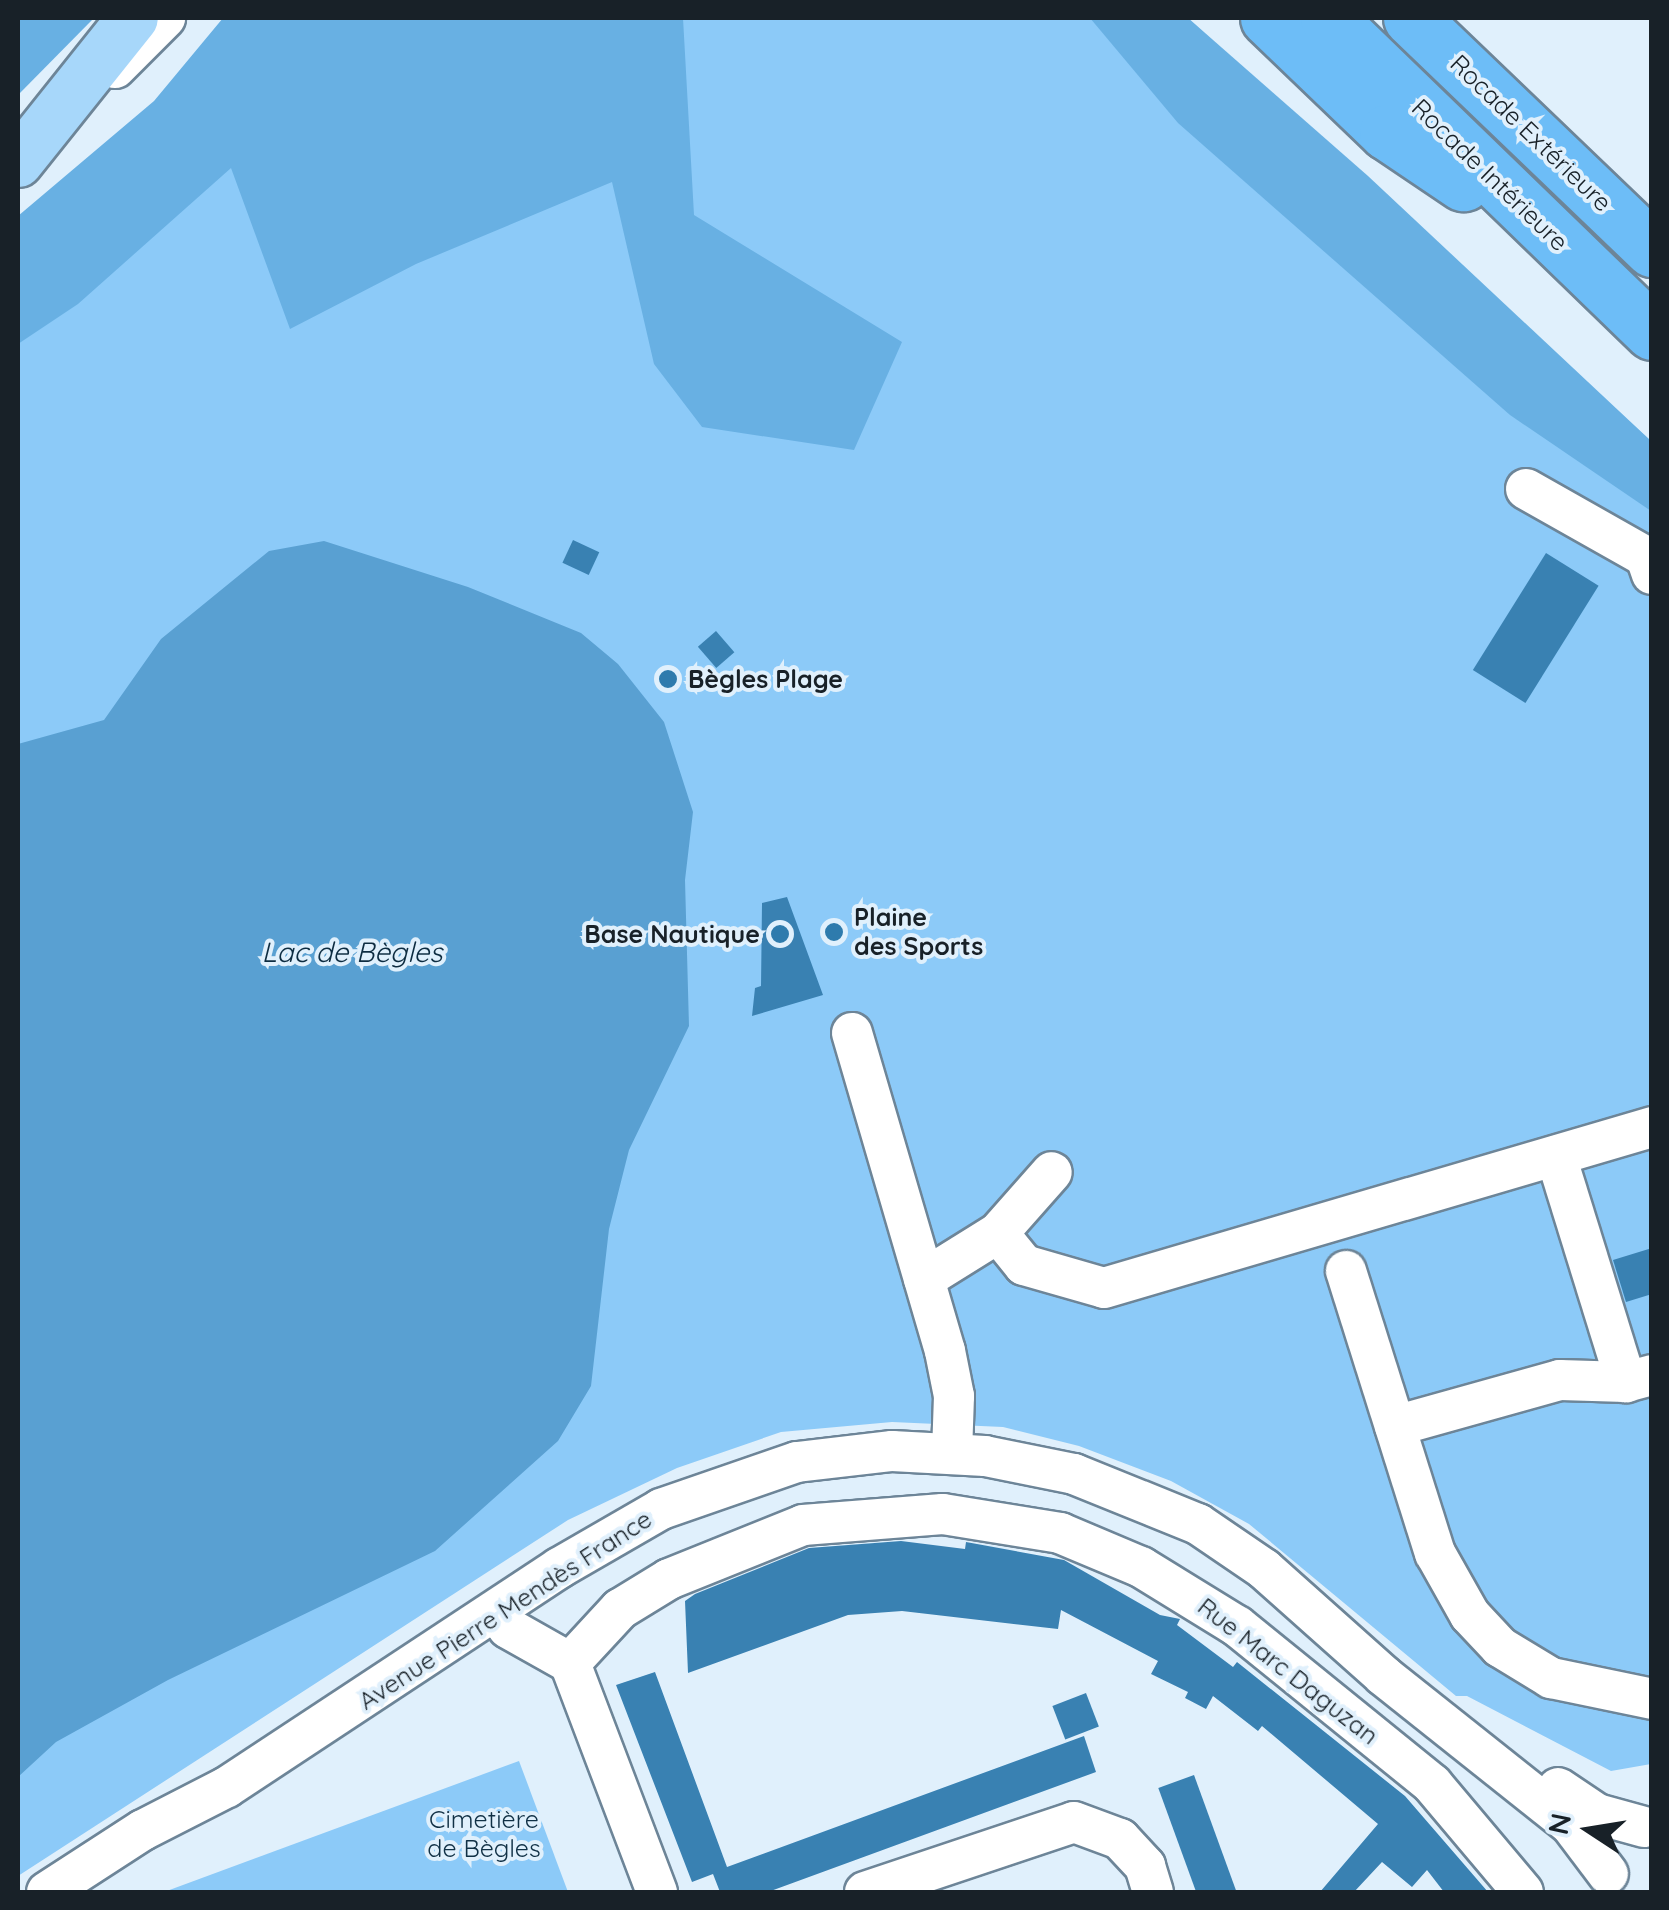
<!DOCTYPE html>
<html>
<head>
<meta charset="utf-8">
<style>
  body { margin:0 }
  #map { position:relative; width:1669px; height:1910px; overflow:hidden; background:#e0f0fc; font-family:Quicksand,sans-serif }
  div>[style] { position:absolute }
  .green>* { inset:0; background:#8ccaf8 }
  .forest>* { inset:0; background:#68b0e3 }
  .water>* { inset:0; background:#59a0d2 }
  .building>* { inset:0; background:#3981b2; transform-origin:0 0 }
  .roads { filter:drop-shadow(2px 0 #6d8598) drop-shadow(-2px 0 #6d8598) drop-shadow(0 2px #6d8598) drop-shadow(0 -2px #6d8598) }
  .minor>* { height:40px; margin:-20px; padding:0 20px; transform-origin:20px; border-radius:20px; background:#fff }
  .major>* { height:50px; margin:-25px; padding:0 25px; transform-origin:25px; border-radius:25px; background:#a7d7fa }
  .highway>* { height:55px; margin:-27.5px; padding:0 27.5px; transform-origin:27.5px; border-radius:27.5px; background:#6dbdf7 }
  .dots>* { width:28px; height:28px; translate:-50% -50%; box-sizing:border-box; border:5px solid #e0f0fc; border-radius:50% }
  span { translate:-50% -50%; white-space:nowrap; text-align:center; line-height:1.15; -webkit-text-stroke:8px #e0f0fc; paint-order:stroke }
  .street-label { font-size:25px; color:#182128 }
  .poi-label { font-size:25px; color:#182128; font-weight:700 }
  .left { translate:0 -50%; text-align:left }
  .right { translate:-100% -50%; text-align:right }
  .park-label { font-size:25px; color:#103045 }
  .water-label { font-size:28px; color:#0d2c41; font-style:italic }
  .frame { position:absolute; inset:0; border:20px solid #182128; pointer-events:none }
  .north { position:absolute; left:1539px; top:1780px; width:100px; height:100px; -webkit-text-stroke:8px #e0f0fc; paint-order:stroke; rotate:282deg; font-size:28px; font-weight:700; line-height:40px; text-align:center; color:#182128 }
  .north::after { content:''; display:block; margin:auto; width:35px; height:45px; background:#182128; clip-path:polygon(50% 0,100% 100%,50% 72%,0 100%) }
</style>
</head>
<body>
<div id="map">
  <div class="green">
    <div style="clip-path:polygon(277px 18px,1188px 18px,1651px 441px,1651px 1764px,1611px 1771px,1467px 1696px,1456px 1696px,1249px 1524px,1171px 1481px,1079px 1446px,1003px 1427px,892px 1422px,781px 1432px,677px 1468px,568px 1520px,18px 1876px,18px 280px)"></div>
    <div style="clip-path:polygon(519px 1761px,568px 1892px,164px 1892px)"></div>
  </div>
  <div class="forest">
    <div style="clip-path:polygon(18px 18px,94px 18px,18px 95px)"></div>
    <div style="clip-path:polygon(223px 18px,683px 18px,694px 215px,902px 342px,854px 450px,702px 427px,654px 364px,612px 182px,416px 264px,290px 329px,231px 168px,78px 304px,18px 344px,18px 216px,154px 101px)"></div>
    <div style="clip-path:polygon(1090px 18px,1188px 18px,1368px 176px,1651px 441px,1651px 511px,1510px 415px,1178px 123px)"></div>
  </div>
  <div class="water">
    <div style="clip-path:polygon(324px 541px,468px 587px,581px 633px,618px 664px,664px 722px,693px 812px,685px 880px,689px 1026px,629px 1150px,609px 1229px,591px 1386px,558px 1441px,435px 1551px,168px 1680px,56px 1742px,18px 1777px,18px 744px,104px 720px,161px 639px,269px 551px)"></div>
  </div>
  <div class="building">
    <div style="left:573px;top:540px;width:29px;height:25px;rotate:25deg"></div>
    <div style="left:1546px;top:553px;width:62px;height:138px;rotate:32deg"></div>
    <div style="left:716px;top:631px;width:28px;height:24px;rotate:49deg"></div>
    <div style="clip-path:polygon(787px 897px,823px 995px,752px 1016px,755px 988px,761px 986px,762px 903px)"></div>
    <div style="clip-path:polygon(1652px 1248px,1652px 1294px,1626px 1302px,1613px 1260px)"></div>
    <div style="clip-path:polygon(901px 1541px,965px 1549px,966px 1542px,1064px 1560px,1160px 1615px,1180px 1619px,1177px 1625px,1233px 1667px,1237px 1662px,1405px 1796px,1488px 1892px,1444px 1892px,1427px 1870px,1412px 1887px,1382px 1862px,1354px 1892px,1320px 1892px,1378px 1824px,1262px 1726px,1258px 1731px,1213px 1696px,1206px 1709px,1185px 1698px,1188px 1692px,1151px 1674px,1158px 1661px,1061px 1610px,1058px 1629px,902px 1611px,848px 1615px,688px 1673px,685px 1601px,695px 1594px,809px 1548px)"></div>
    <div style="clip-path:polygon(655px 1672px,727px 1867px,1084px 1736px,1096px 1772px,768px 1892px,720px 1892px,713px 1874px,692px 1882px,616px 1685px)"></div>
    <div style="left:1086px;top:1693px;width:36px;height:36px;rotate:69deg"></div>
    <div style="left:1194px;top:1775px;width:124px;height:38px;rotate:70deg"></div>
  </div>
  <div class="roads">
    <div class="minor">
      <div style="left:115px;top:68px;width:71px;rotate:-45deg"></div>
      <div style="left:1526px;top:489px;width:138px;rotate:29.5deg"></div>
      <div style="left:1646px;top:557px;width:18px;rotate:71deg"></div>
      <div style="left:852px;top:1033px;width:331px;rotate:73.7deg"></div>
      <div style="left:945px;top:1351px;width:46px;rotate:78.7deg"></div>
      <div style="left:954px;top:1396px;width:58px;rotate:92deg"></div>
      <div style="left:1556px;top:1156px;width:237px;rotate:72.8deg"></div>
      <div style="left:998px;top:1233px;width:41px;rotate:50.9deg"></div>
      <div style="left:1024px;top:1265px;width:83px;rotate:16deg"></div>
      <div style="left:1104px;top:1288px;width:571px;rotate:-16.37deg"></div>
      <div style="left:1346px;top:1271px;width:296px;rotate:72.5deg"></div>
      <div style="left:1435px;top:1553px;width:71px;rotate:60.6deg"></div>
      <div style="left:1470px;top:1615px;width:44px;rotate:46.8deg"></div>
      <div style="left:1500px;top:1647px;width:60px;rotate:31.3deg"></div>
      <div style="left:1551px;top:1678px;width:103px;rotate:11.7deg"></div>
      <div style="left:924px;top:1279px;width:87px;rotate:-31.9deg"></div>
      <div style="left:998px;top:1233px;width:81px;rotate:-48.5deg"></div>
      <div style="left:1395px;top:1426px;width:171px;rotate:-15.6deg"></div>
      <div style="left:1560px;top:1380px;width:66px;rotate:1.7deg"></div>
      <div style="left:1626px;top:1382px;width:27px;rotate:-15deg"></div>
      <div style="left:498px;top:1614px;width:17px;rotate:54deg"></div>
      <div style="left:508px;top:1628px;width:71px;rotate:29.4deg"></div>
      <div style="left:570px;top:1663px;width:245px;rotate:69.2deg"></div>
      <div style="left:570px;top:1663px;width:74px;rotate:-47.2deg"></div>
      <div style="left:620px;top:1609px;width:57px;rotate:-31.5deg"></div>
      <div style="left:669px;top:1579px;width:144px;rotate:-21.9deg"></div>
      <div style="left:803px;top:1525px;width:140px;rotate:-4.5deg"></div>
      <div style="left:943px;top:1514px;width:119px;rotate:9.2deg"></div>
      <div style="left:1060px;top:1533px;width:88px;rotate:22.8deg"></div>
      <div style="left:1141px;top:1567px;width:113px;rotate:31.6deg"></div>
      <div style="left:1237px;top:1626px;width:251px;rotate:39deg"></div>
      <div style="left:1432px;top:1784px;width:141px;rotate:49.9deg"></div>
      <div style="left:1558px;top:1788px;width:47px;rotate:33.7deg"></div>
      <div style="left:1597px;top:1814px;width:49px;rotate:15.5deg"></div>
      <div style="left:47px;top:1892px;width:114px;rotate:-32.9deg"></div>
      <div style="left:143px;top:1830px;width:94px;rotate:-27.1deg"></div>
      <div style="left:227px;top:1787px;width:398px;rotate:-33.4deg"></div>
      <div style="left:559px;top:1568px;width:118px;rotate:-30deg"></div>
      <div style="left:661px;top:1509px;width:144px;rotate:-19.1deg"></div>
      <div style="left:797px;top:1462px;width:96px;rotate:-6.6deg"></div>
      <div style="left:892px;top:1451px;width:93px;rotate:3.1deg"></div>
      <div style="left:985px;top:1456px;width:91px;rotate:11.4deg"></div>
      <div style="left:1074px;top:1474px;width:134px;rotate:22deg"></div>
      <div style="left:1198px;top:1524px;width:80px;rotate:34.3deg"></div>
      <div style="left:1264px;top:1569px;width:161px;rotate:41.7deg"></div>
      <div style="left:1384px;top:1676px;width:239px;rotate:38.5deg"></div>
      <div style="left:1571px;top:1825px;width:61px;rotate:52.9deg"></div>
      <div style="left:865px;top:1892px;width:220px;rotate:-18.5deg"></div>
      <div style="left:1074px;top:1822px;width:49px;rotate:20.3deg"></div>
      <div style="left:1120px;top:1839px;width:37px;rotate:47deg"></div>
      <div style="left:1145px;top:1866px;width:27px;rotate:73deg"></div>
    </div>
    <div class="major">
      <div style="left:18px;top:162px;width:184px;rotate:-51.4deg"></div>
    </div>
    <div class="highway">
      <div style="left:1268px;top:18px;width:165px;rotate:43.8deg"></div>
      <div style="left:1387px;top:132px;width:92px;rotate:33.9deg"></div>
      <div style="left:1328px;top:18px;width:451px;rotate:44.1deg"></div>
      <div style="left:1411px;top:18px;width:334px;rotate:43.8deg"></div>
    </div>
  </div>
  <div class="dots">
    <div style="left:668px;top:679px;background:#2e7bad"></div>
    <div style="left:834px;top:932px;background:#2e7bad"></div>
    <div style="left:780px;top:934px;background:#2e7bad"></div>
  </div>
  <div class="street-label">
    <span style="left:1531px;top:133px;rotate:44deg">Rocade Extérieure</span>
    <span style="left:1490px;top:175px;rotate:44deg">Rocade Intérieure</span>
    <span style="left:505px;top:1610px;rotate:-33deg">Avenue Pierre Mendès France</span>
    <span style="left:1288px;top:1671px;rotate:38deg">Rue Marc Daguzan</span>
  </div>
  <div class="poi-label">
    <span class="left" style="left:688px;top:679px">Bègles Plage</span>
    <span class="left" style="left:854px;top:932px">Plaine<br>des Sports</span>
    <span class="right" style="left:760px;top:934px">Base Nautique</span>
  </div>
  <div class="park-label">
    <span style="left:484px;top:1834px">Cimetière<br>de Bègles</span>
  </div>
  <div class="water-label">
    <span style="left:352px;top:952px">Lac de Bègles</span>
  </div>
  <div class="frame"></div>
  <div class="north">N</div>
</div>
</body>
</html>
